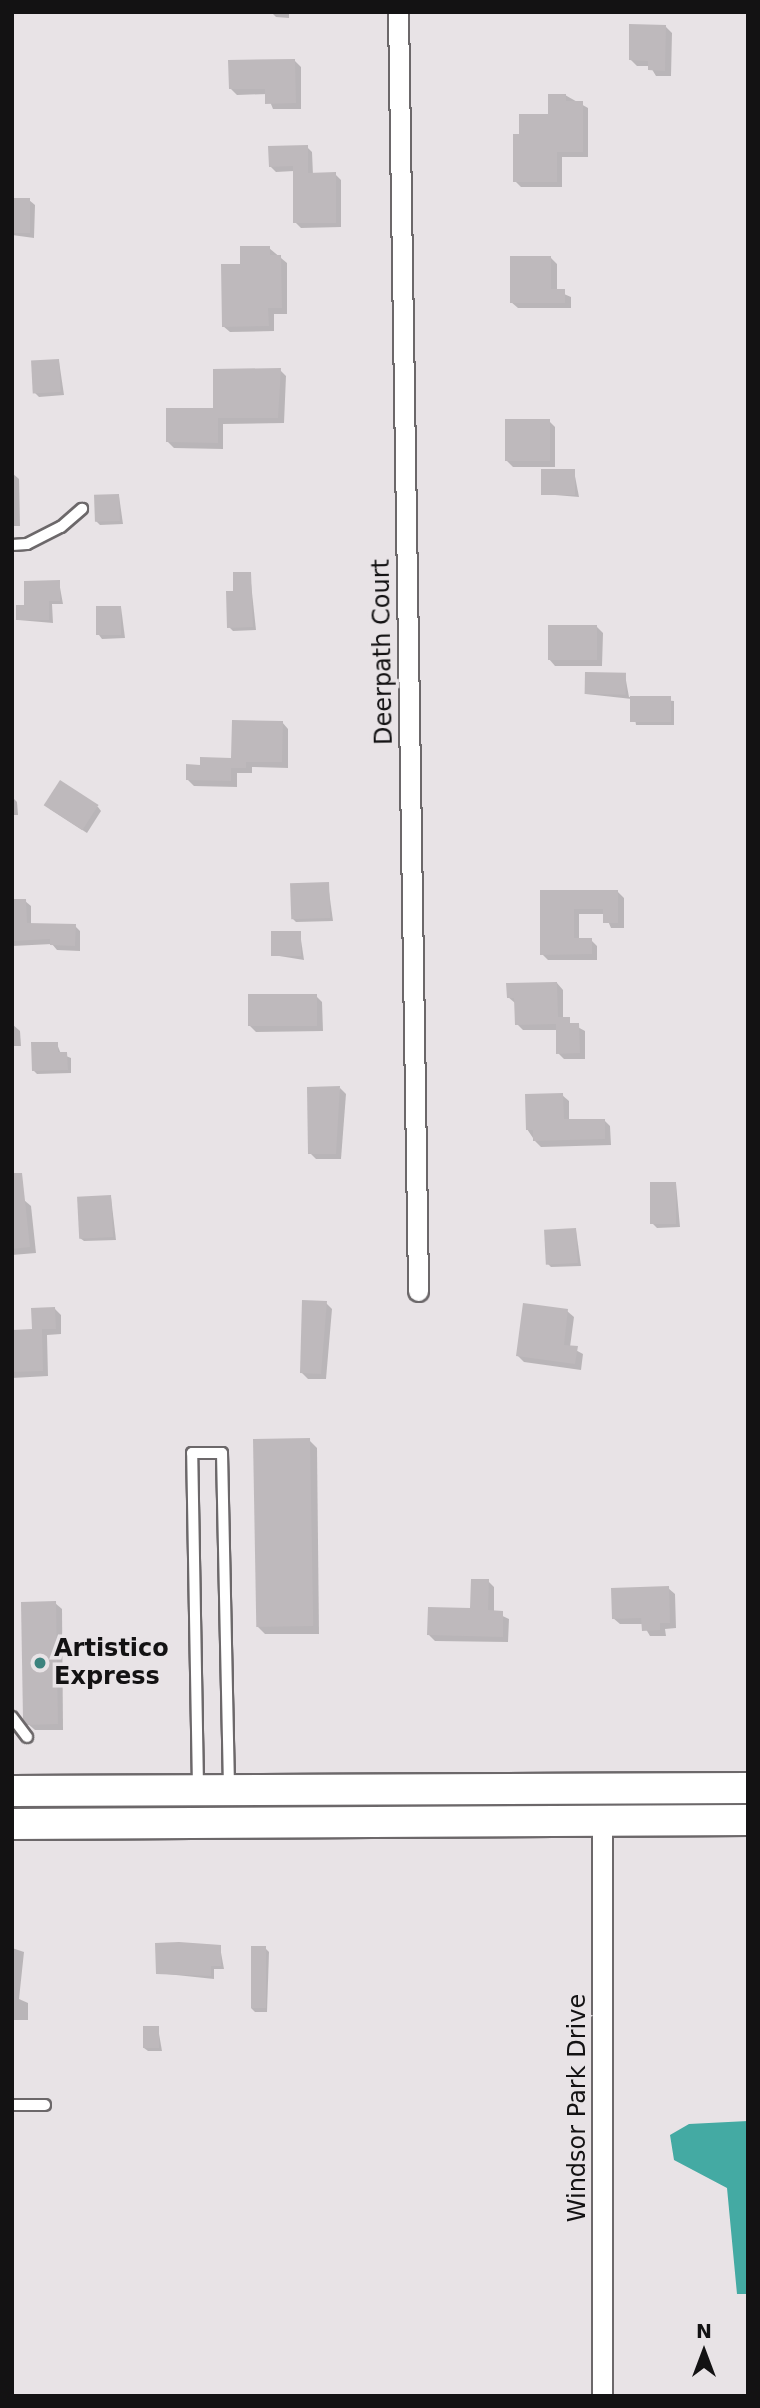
<!DOCTYPE html>
<html>
<head>
<meta charset="utf-8">
<style>
  body { margin:0 }
  #map { position:relative; width:760px; height:2408px; overflow:hidden; background:#e8e3e6; font-family:"DejaVu Sans",sans-serif }
  div>[style] { position:absolute }
  .water>* { inset:0; background:#44aaa3 }
  .shadow>* { inset:0; background:#0003 }
  .building>* { inset:0; background:#beb9bc; transform-origin:0 0 }
  .roads { filter:drop-shadow(2px 0 #6c686a) drop-shadow(-2px 0 #6c686a) drop-shadow(0 2px #6c686a) drop-shadow(0 -2px #6c686a) }
  .service>* { height:10px; margin:-5px; padding:0 5px; transform-origin:5px; border-radius:5px; background:#fff }
  .minor>* { height:19px; margin:-9.5px; padding:0 9.5px; transform-origin:9.5px; border-radius:9.5px; background:#fff }
  .primary>* { height:30px; margin:-15px; padding:0 15px; transform-origin:15px; border-radius:15px; background:#fff }
  .dots>* { width:19px; height:19px; translate:-50% -50%; box-sizing:border-box; border:4px solid #e8e3e6; border-radius:50% }
  span { translate:-50% -50%; white-space:nowrap; text-align:center; line-height:1.15; -webkit-text-stroke:7px #e8e3e6; paint-order:stroke }
  .street-label { font-size:24px; color:#131213 }
  .poi-label { font-size:24px; color:#131213; font-weight:700 }
  .left { translate:0 -50%; text-align:left }
  .frame { position:absolute; inset:0; border:14px solid #131213; pointer-events:none }
  .north { position:absolute; left:669px; top:2317px; width:70px; height:70px; -webkit-text-stroke:5px #e8e3e6; paint-order:stroke; rotate:0deg; font-size:19px; font-weight:700; line-height:28px; text-align:center; color:#131213 }
  .north::after { content:''; display:block; margin:auto; width:24px; height:32px; background:#131213; clip-path:polygon(50% 0,100% 100%,50% 72%,0 100%) }
</style>
</head>
<body>
<div id="map">
  <div class="water">
    <div style="clip-path:polygon(748px 2121px,748px 2294px,737px 2294px,727px 2188px,674px 2160px,670px 2135px,689px 2124px)"></div>
  </div>
  <div class="shadow">
    <div style="clip-path:polygon(271px 12px,289px 12px,289px 18px,276px 17px)"></div>
    <div style="clip-path:polygon(666px 27px,672px 33px,671px 76px,656px 76px,650px 66px,637px 66px,630px 59px)"></div>
    <div style="clip-path:polygon(294px 60px,301px 67px,301px 109px,273px 109px,267px 94px,237px 95px,231px 89px)"></div>
    <div style="clip-path:polygon(565px 95px,588px 108px,588px 157px,562px 157px,562px 187px,521px 187px,515px 181px)"></div>
    <div style="clip-path:polygon(307px 147px,312px 152px,313px 175px,335px 174px,341px 180px,341px 227px,301px 228px,295px 222px,294px 171px,276px 172px,270px 166px)"></div>
    <div style="clip-path:polygon(12px 199px,29px 200px,35px 205px,34px 238px,12px 235px)"></div>
    <div style="clip-path:polygon(269px 248px,287px 263px,287px 314px,274px 314px,274px 331px,230px 332px,223px 326px)"></div>
    <div style="clip-path:polygon(551px 258px,557px 264px,557px 291px,571px 297px,571px 308px,518px 308px,511px 302px)"></div>
    <div style="clip-path:polygon(59px 361px,64px 395px,39px 397px,35px 393px)"></div>
    <div style="clip-path:polygon(280px 370px,286px 376px,284px 423px,223px 424px,223px 449px,174px 448px,168px 442px)"></div>
    <div style="clip-path:polygon(549px 421px,555px 427px,555px 467px,513px 467px,507px 461px)"></div>
    <div style="clip-path:polygon(574px 471px,579px 497px,543px 494px)"></div>
    <div style="clip-path:polygon(12px 473px,19px 479px,20px 526px,12px 526px)"></div>
    <div style="clip-path:polygon(119px 496px,123px 524px,100px 525px,96px 521px)"></div>
    <div style="clip-path:polygon(250px 574px,256px 630px,233px 631px,229px 627px,235px 593px)"></div>
    <div style="clip-path:polygon(59px 582px,63px 604px,52px 604px,53px 623px,18px 620px,26px 606px)"></div>
    <div style="clip-path:polygon(121px 607px,125px 638px,102px 639px,99px 635px)"></div>
    <div style="clip-path:polygon(597px 627px,603px 633px,602px 666px,555px 666px,549px 659px)"></div>
    <div style="clip-path:polygon(625px 675px,629px 697px,674px 701px,674px 725px,636px 725px,632px 699px,586px 694px)"></div>
    <div style="clip-path:polygon(282px 722px,288px 729px,288px 768px,252px 767px,252px 773px,237px 773px,237px 787px,194px 786px,188px 780px,202px 767px,233px 760px)"></div>
    <div style="clip-path:polygon(12px 797px,17px 802px,18px 815px,12px 815px)"></div>
    <div style="clip-path:polygon(98px 807px,101px 811px,87px 833px,50px 809px)"></div>
    <div style="clip-path:polygon(328px 884px,333px 921px,296px 922px,292px 918px)"></div>
    <div style="clip-path:polygon(617px 891px,624px 898px,624px 928px,611px 928px,605px 914px,579px 914px,579px 940px,591px 940px,597px 946px,597px 960px,548px 960px,542px 954px,541px 892px)"></div>
    <div style="clip-path:polygon(12px 901px,25px 901px,31px 906px,31px 925px,75px 926px,80px 931px,80px 951px,57px 950px,52px 944px,12px 946px)"></div>
    <div style="clip-path:polygon(300px 933px,304px 960px,273px 955px)"></div>
    <div style="clip-path:polygon(557px 983px,563px 990px,563px 1019px,585px 1031px,585px 1059px,564px 1059px,558px 1053px,558px 1030px,523px 1030px,517px 1024px,515px 1003px,508px 997px)"></div>
    <div style="clip-path:polygon(316px 996px,322px 1002px,323px 1031px,256px 1032px,250px 1026px)"></div>
    <div style="clip-path:polygon(12px 1024px,20px 1031px,21px 1046px,12px 1046px)"></div>
    <div style="clip-path:polygon(57px 1044px,61px 1054px,71px 1058px,71px 1073px,37px 1074px,33px 1070px)"></div>
    <div style="clip-path:polygon(340px 1088px,346px 1094px,341px 1159px,316px 1159px,310px 1153px)"></div>
    <div style="clip-path:polygon(562px 1095px,569px 1101px,569px 1121px,604px 1120px,610px 1126px,611px 1145px,541px 1147px,535px 1141px,527px 1129px)"></div>
    <div style="clip-path:polygon(676px 1183px,680px 1227px,657px 1228px,653px 1224px)"></div>
    <div style="clip-path:polygon(111px 1197px,116px 1240px,84px 1241px,80px 1238px)"></div>
    <div style="clip-path:polygon(24px 1200px,31px 1206px,36px 1253px,12px 1255px,12px 1201px)"></div>
    <div style="clip-path:polygon(576px 1230px,581px 1266px,551px 1267px,547px 1263px)"></div>
    <div style="clip-path:polygon(326px 1303px,332px 1309px,326px 1379px,308px 1379px,302px 1373px)"></div>
    <div style="clip-path:polygon(55px 1309px,61px 1315px,61px 1334px,47px 1335px,48px 1376px,12px 1378px,12px 1331px,34px 1331px)"></div>
    <div style="clip-path:polygon(567px 1311px,574px 1317px,570px 1347px,583px 1354px,581px 1370px,524px 1362px,518px 1356px)"></div>
    <div style="clip-path:polygon(309px 1440px,317px 1448px,319px 1634px,265px 1634px,257px 1626px)"></div>
    <div style="clip-path:polygon(488px 1581px,494px 1587px,494px 1612px,509px 1619px,508px 1642px,435px 1641px,429px 1635px,472px 1610px)"></div>
    <div style="clip-path:polygon(668px 1588px,675px 1594px,676px 1628px,665px 1629px,666px 1636px,650px 1636px,643px 1624px,620px 1624px,613px 1618px)"></div>
    <div style="clip-path:polygon(55px 1603px,62px 1609px,63px 1730px,35px 1730px,28px 1724px)"></div>
    <div style="clip-path:polygon(220px 1947px,224px 1969px,214px 1969px,214px 1979px,157px 1973px)"></div>
    <div style="clip-path:polygon(12px 1948px,24px 1952px,19px 1999px,28px 2003px,28px 2020px,12px 2020px)"></div>
    <div style="clip-path:polygon(265px 1948px,269px 1952px,267px 2012px,255px 2012px,251px 2008px)"></div>
    <div style="clip-path:polygon(158px 2028px,162px 2051px,148px 2051px,144px 2048px)"></div>
  </div>
  <div class="building">
    <div style="clip-path:polygon(629px 24px,666px 25px,665px 71px,648px 70px,648px 61px,629px 60px)"></div>
    <div style="clip-path:polygon(295px 59px,296px 103px,265px 104px,265px 89px,229px 89px,228px 60px)"></div>
    <div style="clip-path:polygon(548px 94px,566px 94px,566px 101px,583px 101px,583px 152px,557px 152px,557px 182px,513px 182px,513px 134px,519px 134px,519px 114px,548px 114px)"></div>
    <div style="clip-path:polygon(308px 145px,308px 173px,336px 172px,336px 223px,293px 223px,293px 166px,269px 167px,268px 146px)"></div>
    <div style="left:12px;top:198px;width:18px;height:35px"></div>
    <div style="clip-path:polygon(240px 246px,270px 246px,270px 255px,281px 255px,282px 308px,268px 308px,269px 326px,222px 327px,221px 264px,240px 264px)"></div>
    <div style="clip-path:polygon(510px 256px,551px 256px,551px 289px,565px 289px,565px 303px,510px 303px)"></div>
    <div style="left:59px;top:359px;width:33px;height:28px;rotate:87deg"></div>
    <div style="clip-path:polygon(281px 368px,278px 418px,218px 418px,218px 443px,166px 442px,166px 408px,213px 408px,213px 369px)"></div>
    <div style="left:550px;top:419px;width:42px;height:45px;rotate:90deg"></div>
    <div style="left:541px;top:469px;width:34px;height:26px"></div>
    <div style="left:119px;top:494px;width:27px;height:25px;rotate:88deg"></div>
    <div style="clip-path:polygon(233px 572px,251px 572px,253px 627px,227px 628px,226px 591px,233px 591px)"></div>
    <div style="clip-path:polygon(60px 580px,60px 601px,49px 601px,49px 620px,16px 620px,16px 605px,24px 605px,24px 581px)"></div>
    <div style="left:96px;top:606px;width:25px;height:29px"></div>
    <div style="left:548px;top:625px;width:49px;height:35px"></div>
    <div style="left:585px;top:672px;width:41px;height:22px;rotate:1deg"></div>
    <div style="left:630px;top:696px;width:41px;height:26px"></div>
    <div style="clip-path:polygon(232px 720px,283px 721px,282px 762px,246px 762px,246px 768px,231px 768px,231px 781px,186px 780px,186px 764px,200px 765px,200px 757px,231px 758px)"></div>
    <div style="left:60px;top:780px;width:46px;height:30px;rotate:33deg"></div>
    <div style="left:329px;top:882px;width:36px;height:39px;rotate:88deg"></div>
    <div style="clip-path:polygon(540px 890px,618px 890px,618px 923px,603px 923px,603px 909px,574px 909px,574px 938px,592px 938px,592px 954px,540px 955px)"></div>
    <div style="clip-path:polygon(12px 899px,26px 899px,27px 923px,76px 924px,75px 946px,50px 945px,50px 939px,12px 941px)"></div>
    <div style="left:271px;top:931px;width:30px;height:25px"></div>
    <div style="clip-path:polygon(557px 982px,558px 1017px,570px 1017px,570px 1023px,579px 1023px,580px 1053px,556px 1054px,556px 1024px,515px 1025px,514px 998px,507px 998px,506px 983px)"></div>
    <div style="left:317px;top:994px;width:32px;height:69px;rotate:90deg"></div>
    <div style="clip-path:polygon(31px 1042px,58px 1042px,58px 1052px,67px 1052px,68px 1070px,32px 1071px)"></div>
    <div style="clip-path:polygon(340px 1086px,336px 1154px,308px 1154px,307px 1087px)"></div>
    <div style="clip-path:polygon(563px 1093px,564px 1119px,605px 1119px,605px 1139px,533px 1141px,533px 1130px,526px 1130px,525px 1094px)"></div>
    <div style="clip-path:polygon(12px 1173px,22px 1173px,30px 1247px,12px 1249px)"></div>
    <div style="left:650px;top:1182px;width:26px;height:42px"></div>
    <div style="left:111px;top:1195px;width:42px;height:34px;rotate:87deg"></div>
    <div style="left:576px;top:1228px;width:35px;height:32px;rotate:87deg"></div>
    <div style="clip-path:polygon(302px 1300px,327px 1301px,321px 1374px,300px 1373px)"></div>
    <div style="clip-path:polygon(523px 1303px,568px 1309px,564px 1345px,578px 1346px,575px 1364px,516px 1356px)"></div>
    <div style="clip-path:polygon(55px 1307px,56px 1329px,42px 1329px,43px 1371px,12px 1372px,12px 1330px,32px 1329px,31px 1308px)"></div>
    <div style="left:310px;top:1438px;width:188px;height:57px;rotate:89deg"></div>
    <div style="clip-path:polygon(471px 1579px,489px 1579px,488px 1610px,503px 1611px,503px 1637px,427px 1635px,428px 1607px,470px 1608px)"></div>
    <div style="clip-path:polygon(669px 1586px,670px 1623px,660px 1623px,660px 1630px,642px 1631px,641px 1618px,612px 1619px,611px 1588px)"></div>
    <div style="clip-path:polygon(56px 1601px,58px 1724px,27px 1725px,23px 1719px,21px 1602px)"></div>
    <div style="clip-path:polygon(179px 1942px,221px 1945px,221px 1966px,211px 1966px,211px 1976px,156px 1974px,155px 1943px)"></div>
    <div style="left:251px;top:1946px;width:15px;height:62px"></div>
    <div style="left:143px;top:2026px;width:16px;height:22px"></div>
  </div>
  <div class="roads">
    <div class="service">
      <div style="left:12px;top:545px;width:15px;rotate:-4deg"></div>
      <div style="left:27px;top:544px;width:38px;rotate:-27deg"></div>
      <div style="left:61px;top:527px;width:28px;rotate:-41deg"></div>
      <div style="left:12px;top:1717px;width:25px;rotate:53deg"></div>
      <div style="left:198px;top:1787px;width:334px;rotate:-91deg"></div>
      <div style="left:192px;top:1453px;width:30px"></div>
      <div style="left:222px;top:1453px;width:335px;rotate:88.8deg"></div>
      <div style="left:12px;top:2105px;width:33px"></div>
    </div>
    <div class="minor">
      <div style="left:398px;top:12px;width:1279px;rotate:89.1deg"></div>
      <div style="left:602px;top:1821px;width:575px;rotate:90deg"></div>
    </div>
    <div class="primary">
      <div style="left:12px;top:1791px;width:736px;rotate:-0.23deg"></div>
      <div style="left:12px;top:1824px;width:736px;rotate:-0.31deg"></div>
    </div>
  </div>
  <div class="dots">
    <div style="left:40px;top:1663px;background:#3c837e"></div>
  </div>
  <div class="street-label">
    <span style="left:383px;top:652px;rotate:-91deg">Deerpath Court</span>
    <span style="left:578px;top:2108px;rotate:-90deg">Windsor Park Drive</span>
  </div>
  <div class="poi-label">
    <span class="left" style="left:54px;top:1663px">Artistico<br>Express</span>
  </div>
  <div class="frame"></div>
  <div class="north">N</div>
</div>
</body>
</html>
